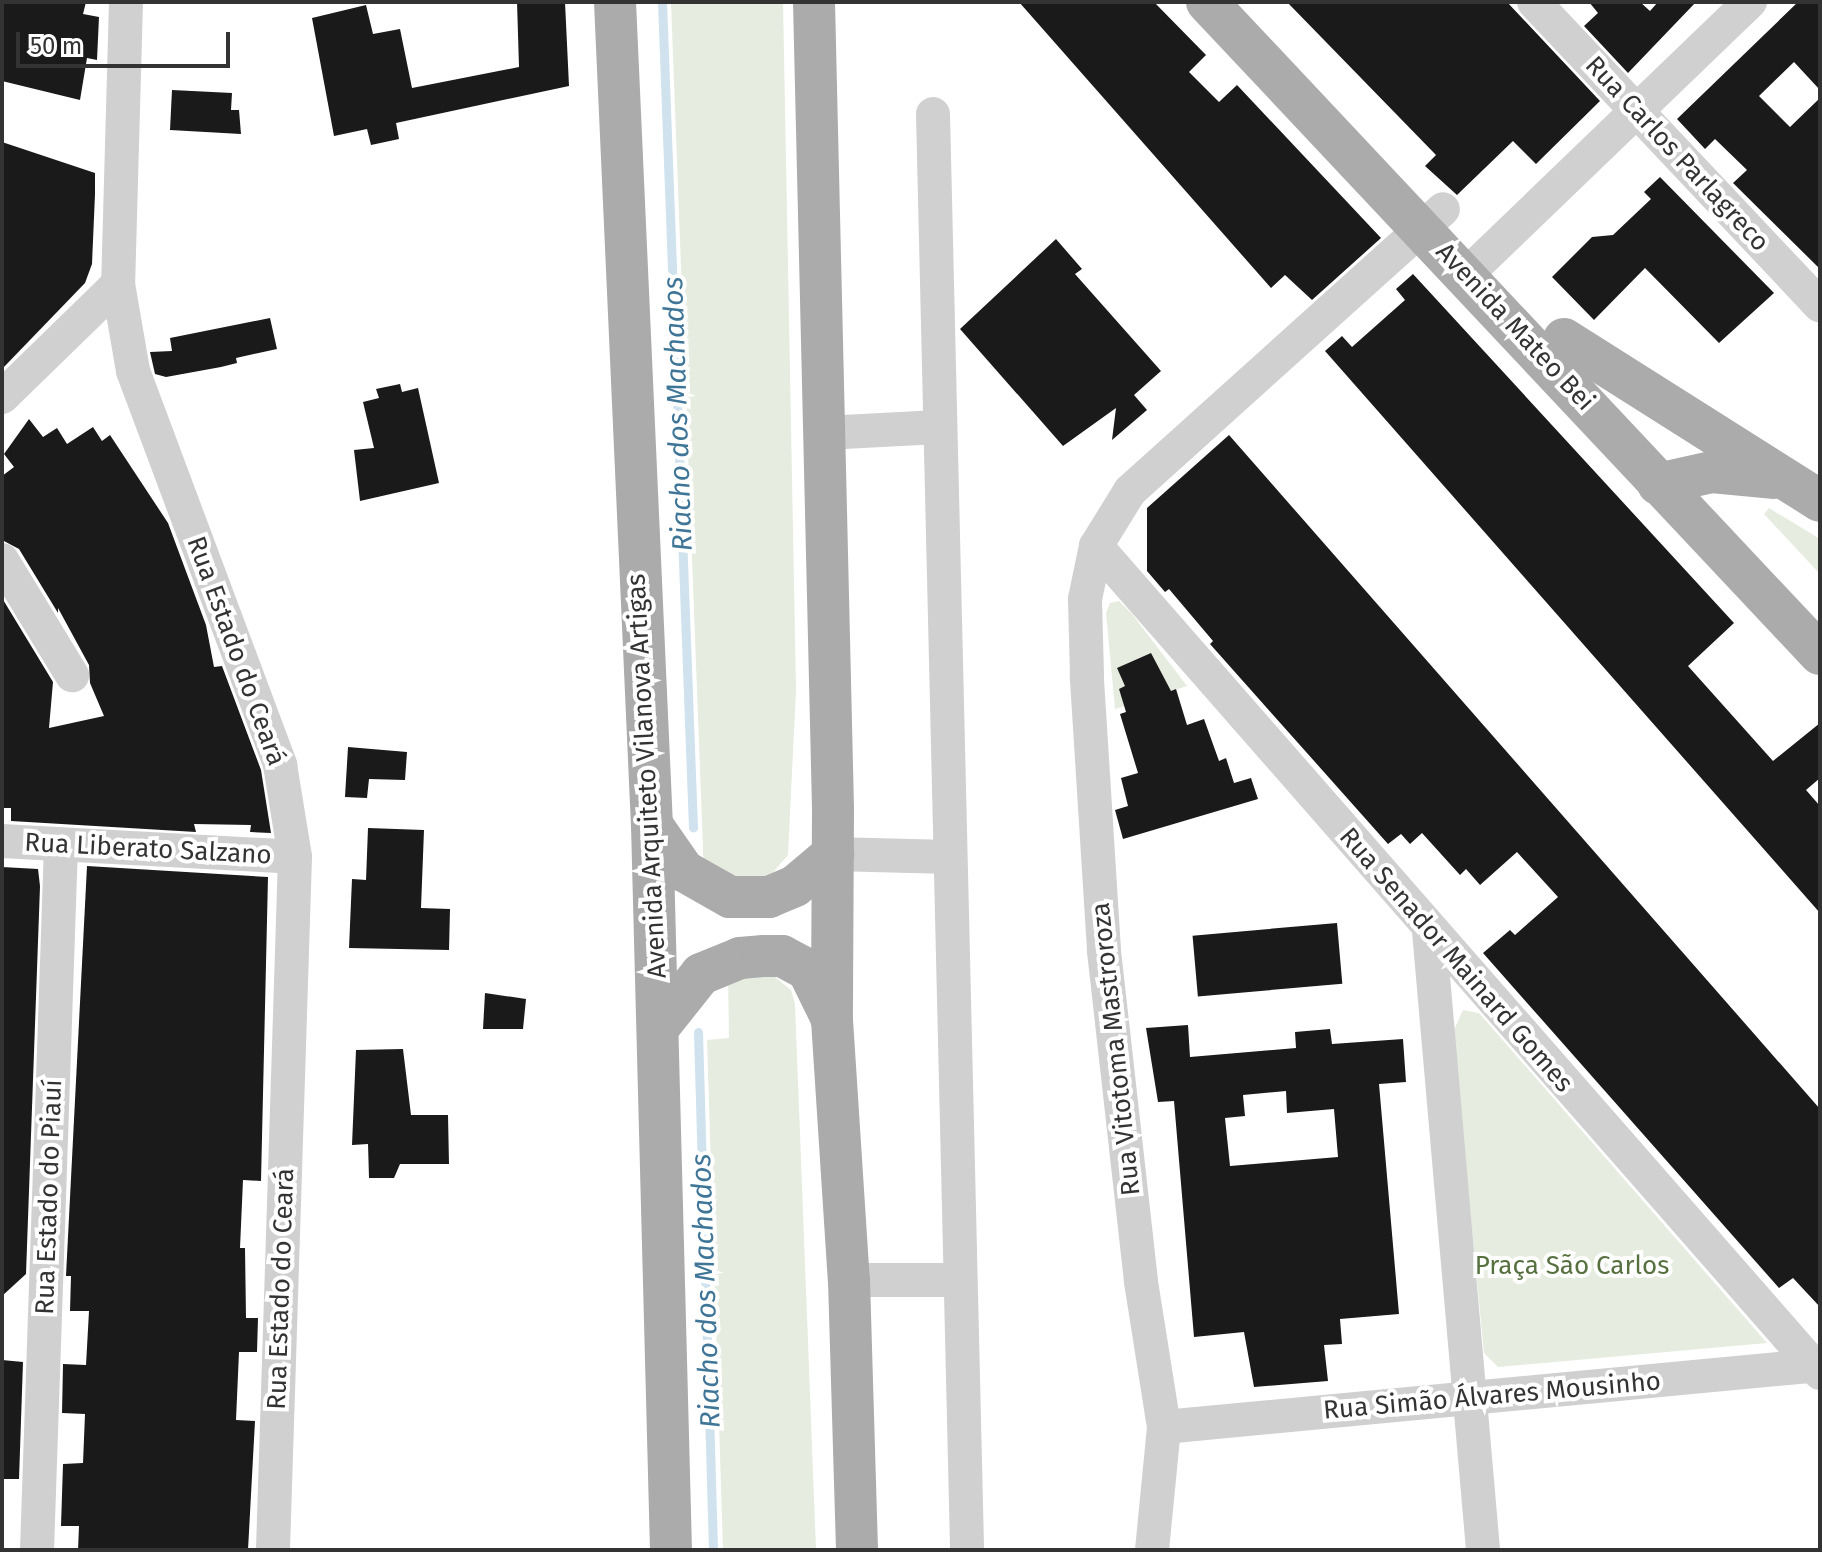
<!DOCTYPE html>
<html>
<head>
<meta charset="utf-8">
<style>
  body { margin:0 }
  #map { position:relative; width:1822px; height:1552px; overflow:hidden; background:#fff; font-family:"Fira Sans",sans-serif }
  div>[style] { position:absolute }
  .green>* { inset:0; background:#e6ecdf }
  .stream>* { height:9px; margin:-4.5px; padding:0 4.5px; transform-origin:4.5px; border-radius:4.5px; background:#cfe2ee }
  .building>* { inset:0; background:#1a1a1a; transform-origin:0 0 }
  .minor>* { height:34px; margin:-17px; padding:0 17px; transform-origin:17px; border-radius:17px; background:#d0d0d0 }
  .major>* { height:42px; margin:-21px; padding:0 21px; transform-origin:21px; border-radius:21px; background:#ababab }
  span { translate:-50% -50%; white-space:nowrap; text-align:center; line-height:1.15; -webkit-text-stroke:8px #fff; paint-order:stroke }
  .street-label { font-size:26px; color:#333 }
  .park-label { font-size:26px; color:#56703f }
  .water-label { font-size:28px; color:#3f7597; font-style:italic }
  .frame { position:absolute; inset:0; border:4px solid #333; pointer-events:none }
  .scale { position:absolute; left:16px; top:32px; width:214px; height:36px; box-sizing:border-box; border:4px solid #333; border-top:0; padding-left:10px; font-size:24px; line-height:28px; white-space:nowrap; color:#333; -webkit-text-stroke:6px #fff; paint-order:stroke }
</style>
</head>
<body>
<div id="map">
  <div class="green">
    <div style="clip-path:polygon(671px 2px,783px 2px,796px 690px,788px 855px,770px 876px,748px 883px,704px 875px)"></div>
    <div style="clip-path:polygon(1769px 508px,1820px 539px,1820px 574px,1764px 514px)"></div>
    <div style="clip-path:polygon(1119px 601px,1132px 614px,1187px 686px,1115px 709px,1106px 613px,1110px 603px)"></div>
    <div style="clip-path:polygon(764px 968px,791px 990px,795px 1004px,816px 1550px,723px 1550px,707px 1040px,729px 1038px,728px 969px)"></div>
    <div style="clip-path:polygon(1463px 1010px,1479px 1013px,1767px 1343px,1498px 1367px,1484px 1353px,1453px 1032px)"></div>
  </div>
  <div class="stream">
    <div style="left:662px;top:2px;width:826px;rotate:87.85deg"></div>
    <div style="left:698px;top:1032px;width:518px;rotate:88.34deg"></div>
  </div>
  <div class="building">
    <div style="clip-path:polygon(2px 2px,86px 2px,83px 14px,99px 17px,97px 60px,87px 58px,80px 100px,2px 81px)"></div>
    <div style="clip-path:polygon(517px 2px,565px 2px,569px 86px,396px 123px,399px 139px,371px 145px,367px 129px,334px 136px,312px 18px,366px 5px,373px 34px,400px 29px,412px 88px,519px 67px)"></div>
    <div style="clip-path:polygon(1019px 2px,1154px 2px,1206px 55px,1189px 72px,1219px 102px,1237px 85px,1381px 238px,1312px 300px,1285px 275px,1271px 288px)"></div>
    <div style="clip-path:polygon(1287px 2px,1507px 2px,1600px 101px,1536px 164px,1513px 141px,1457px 195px,1425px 166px,1436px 155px)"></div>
    <div style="clip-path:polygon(1589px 2px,1640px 2px,1650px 11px,1658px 2px,1696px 2px,1628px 73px,1584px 26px,1598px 13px)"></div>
    <div style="clip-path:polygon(1798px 2px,1820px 2px,1820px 90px,1794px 62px,1759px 96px,1790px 127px,1820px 98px,1820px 269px,1733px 183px,1747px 170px,1715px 139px,1705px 149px,1677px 119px)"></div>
    <div style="clip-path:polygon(172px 90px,232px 93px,231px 110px,239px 110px,241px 134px,170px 130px)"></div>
    <div style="clip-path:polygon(2px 142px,95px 173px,95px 194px,92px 264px,85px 283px,2px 369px)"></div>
    <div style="clip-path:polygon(1660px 177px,1774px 293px,1719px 343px,1645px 268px,1594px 320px,1552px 277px,1592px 237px,1613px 235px,1651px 199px,1644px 192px)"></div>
    <div style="clip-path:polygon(1056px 239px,1082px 269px,1075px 274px,1161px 371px,1134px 395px,1147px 410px,1112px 440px,1116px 408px,1063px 446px,960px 329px)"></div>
    <div style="clip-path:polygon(1413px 274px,1734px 623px,1688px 666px,1773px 761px,1820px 723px,1820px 778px,1806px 790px,1820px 806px,1820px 913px,1325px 351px,1342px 336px,1352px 347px,1405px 300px,1396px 289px)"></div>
    <div style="clip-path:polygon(270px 318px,277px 349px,236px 358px,237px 363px,221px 367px,166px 377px,155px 374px,150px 352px,172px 351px,170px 338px)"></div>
    <div style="clip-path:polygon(400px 384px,402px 392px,418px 388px,439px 483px,360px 501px,354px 450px,374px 448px,363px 402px,379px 398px,376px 389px)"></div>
    <div style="clip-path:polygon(29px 419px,43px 437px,57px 428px,67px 444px,93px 427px,102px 441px,110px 435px,168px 523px,206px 625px,214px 667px,222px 666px,261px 770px,271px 833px,250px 832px,251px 825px,194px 824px,196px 832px,11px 821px,11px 808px,2px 808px,2px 598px,53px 682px,49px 728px,104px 716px,90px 683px,89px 665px,58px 608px,58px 613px,19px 549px,2px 540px,2px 476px,14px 467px,4px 454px)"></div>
    <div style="clip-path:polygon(1229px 435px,1820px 1109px,1820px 1307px,1793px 1278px,1779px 1288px,1483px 953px,1510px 930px,1515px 935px,1558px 897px,1517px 852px,1480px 885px,1466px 869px,1460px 875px,1422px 833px,1410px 844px,1401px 834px,1388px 844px,1210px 644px,1213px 641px,1169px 589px,1165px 592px,1147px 571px,1147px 508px)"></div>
    <div style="clip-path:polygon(1151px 653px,1171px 691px,1176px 689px,1187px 725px,1204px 719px,1219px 761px,1226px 758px,1234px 783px,1251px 778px,1258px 799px,1123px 839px,1115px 810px,1128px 806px,1121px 778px,1138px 773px,1120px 714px,1126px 712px,1119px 689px,1125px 686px,1117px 668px)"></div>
    <div style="clip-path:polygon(348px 747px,407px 752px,405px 780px,369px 779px,367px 798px,345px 797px)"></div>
    <div style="clip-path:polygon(368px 828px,424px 830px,421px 908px,450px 909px,449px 950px,349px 948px,352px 879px,366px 880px)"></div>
    <div style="clip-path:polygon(87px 866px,268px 877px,261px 1181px,243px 1180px,240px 1248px,245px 1248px,246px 1318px,258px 1318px,257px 1352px,239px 1352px,236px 1420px,255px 1421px,248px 1550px,78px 1550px,79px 1526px,61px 1526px,63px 1464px,83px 1463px,85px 1414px,62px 1413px,63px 1364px,86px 1365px,89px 1311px,70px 1311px,71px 1276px,66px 1276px)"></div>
    <div style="clip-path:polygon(2px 867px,38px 869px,40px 886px,26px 1274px,2px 1296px)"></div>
    <div style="left:1337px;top:923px;width:61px;height:145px;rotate:85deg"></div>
    <div style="clip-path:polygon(485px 993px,526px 999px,523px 1029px,483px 1029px)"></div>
    <div style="clip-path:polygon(evenodd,1188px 1025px,1190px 1057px,1296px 1048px,1295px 1032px,1330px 1029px,1332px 1044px,1403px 1039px,1406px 1082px,1379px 1084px,1399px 1314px,1340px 1319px,1342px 1344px,1324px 1345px,1328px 1381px,1254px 1387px,1244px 1332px,1194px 1337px,1174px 1101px,1158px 1102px,1146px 1028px,1188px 1025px,1286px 1091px,1287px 1113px,1334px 1109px,1338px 1157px,1230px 1166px,1225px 1118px,1245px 1116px,1243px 1095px,1286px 1091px)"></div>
    <div style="clip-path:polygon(403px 1049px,411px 1115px,448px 1115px,449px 1164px,400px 1164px,394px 1178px,369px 1178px,368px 1144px,352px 1145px,356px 1050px)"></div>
    <div style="clip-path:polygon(2px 1360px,23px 1362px,19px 1479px,2px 1479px)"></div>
  </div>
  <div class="minor">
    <div style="left:126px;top:2px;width:282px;rotate:91.6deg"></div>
    <div style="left:118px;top:284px;width:88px;rotate:80.2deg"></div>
    <div style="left:133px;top:371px;width:421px;rotate:69.5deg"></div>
    <div style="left:280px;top:765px;width:93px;rotate:80.7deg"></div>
    <div style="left:295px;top:857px;width:693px;rotate:91.82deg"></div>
    <div style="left:1534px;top:2px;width:417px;rotate:46.7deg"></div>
    <div style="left:933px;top:114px;width:1436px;rotate:88.64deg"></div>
    <div style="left:1467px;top:274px;width:393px;rotate:-43.9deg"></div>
    <div style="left:2px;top:397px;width:162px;rotate:-44.2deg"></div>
    <div style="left:824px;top:433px;width:115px;rotate:-3deg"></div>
    <div style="left:1096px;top:546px;width:1099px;rotate:48.8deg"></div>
    <div style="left:2px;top:560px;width:135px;rotate:58.7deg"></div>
    <div style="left:2px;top:841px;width:293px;rotate:3.1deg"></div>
    <div style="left:833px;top:854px;width:117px;rotate:1.5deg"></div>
    <div style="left:1429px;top:931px;width:621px;rotate:85.01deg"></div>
    <div style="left:849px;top:1280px;width:111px"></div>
    <div style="left:1164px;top:1427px;width:659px;rotate:-5.4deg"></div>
    <div style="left:37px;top:1550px;width:706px;rotate:-88.05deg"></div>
    <div style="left:1152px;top:1550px;width:124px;rotate:-84.4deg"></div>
    <div style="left:1164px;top:1427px;width:148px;rotate:-99deg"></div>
    <div style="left:1141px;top:1281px;width:333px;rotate:-96.4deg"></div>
    <div style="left:1104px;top:950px;width:275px;rotate:-93.6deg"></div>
    <div style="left:1087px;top:676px;width:77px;rotate:-91.5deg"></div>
    <div style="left:1085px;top:599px;width:54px;rotate:-78.3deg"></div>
    <div style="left:1096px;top:546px;width:65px;rotate:-58.3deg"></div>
    <div style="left:1130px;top:491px;width:421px;rotate:-42deg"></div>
  </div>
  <div class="major">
    <div style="left:615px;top:2px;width:824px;rotate:87.43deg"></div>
    <div style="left:652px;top:825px;width:725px;rotate:88.5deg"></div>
    <div style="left:814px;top:2px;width:808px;rotate:88.65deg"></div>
    <div style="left:833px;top:810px;width:210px;rotate:90.3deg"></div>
    <div style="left:832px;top:1020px;width:261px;rotate:86.3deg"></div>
    <div style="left:849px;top:1280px;width:270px;rotate:88.3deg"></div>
    <div style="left:1207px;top:2px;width:895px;rotate:46.77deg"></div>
    <div style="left:1564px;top:339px;width:303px;rotate:32.3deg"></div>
    <div style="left:1658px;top:484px;width:55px;rotate:-12.5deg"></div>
    <div style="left:1712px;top:472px;width:61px;rotate:5.6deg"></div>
    <div style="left:652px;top:825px;width:56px;rotate:55.2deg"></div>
    <div style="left:684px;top:871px;width:53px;rotate:29.5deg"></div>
    <div style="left:730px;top:897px;width:39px"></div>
    <div style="left:769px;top:897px;width:28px;rotate:-23deg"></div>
    <div style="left:795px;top:886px;width:50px;rotate:-40.1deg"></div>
    <div style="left:658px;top:1028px;width:69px;rotate:-51.5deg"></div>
    <div style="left:701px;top:974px;width:42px;rotate:-22.3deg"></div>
    <div style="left:740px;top:958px;width:24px;rotate:-5deg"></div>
    <div style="left:764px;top:956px;width:18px"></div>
    <div style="left:782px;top:956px;width:30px;rotate:28deg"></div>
    <div style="left:808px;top:970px;width:50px;rotate:63.9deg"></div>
  </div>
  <div class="street-label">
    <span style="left:1677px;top:154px;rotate:47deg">Rua Carlos Parlagreco</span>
    <span style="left:1515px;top:327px;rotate:47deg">Avenida Mateo Bei</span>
    <span style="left:236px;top:651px;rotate:70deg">Rua Estado do Ceará</span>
    <span style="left:647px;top:776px;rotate:-93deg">Avenida Arquiteto Vilanova Artigas</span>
    <span style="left:148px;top:849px;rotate:3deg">Rua Liberato Salzano</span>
    <span style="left:1456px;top:960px;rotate:49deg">Rua Senador Mainard Gomes</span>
    <span style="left:1116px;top:1049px;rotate:-96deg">Rua Vitotoma Mastroroza</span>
    <span style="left:49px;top:1197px;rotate:-88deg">Rua Estado do Piauí</span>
    <span style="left:281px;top:1289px;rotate:-88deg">Rua Estado do Ceará</span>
    <span style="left:1492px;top:1396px;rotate:-5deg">Rua Simão Álvares Mousinho</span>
  </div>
  <div class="park-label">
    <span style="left:1572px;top:1266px">Praça São Carlos</span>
  </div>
  <div class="water-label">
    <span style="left:678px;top:414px;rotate:-92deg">Riacho dos Machados</span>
    <span style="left:706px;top:1291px;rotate:-92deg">Riacho dos Machados</span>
  </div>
  <div class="frame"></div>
  <div class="scale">50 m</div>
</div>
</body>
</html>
